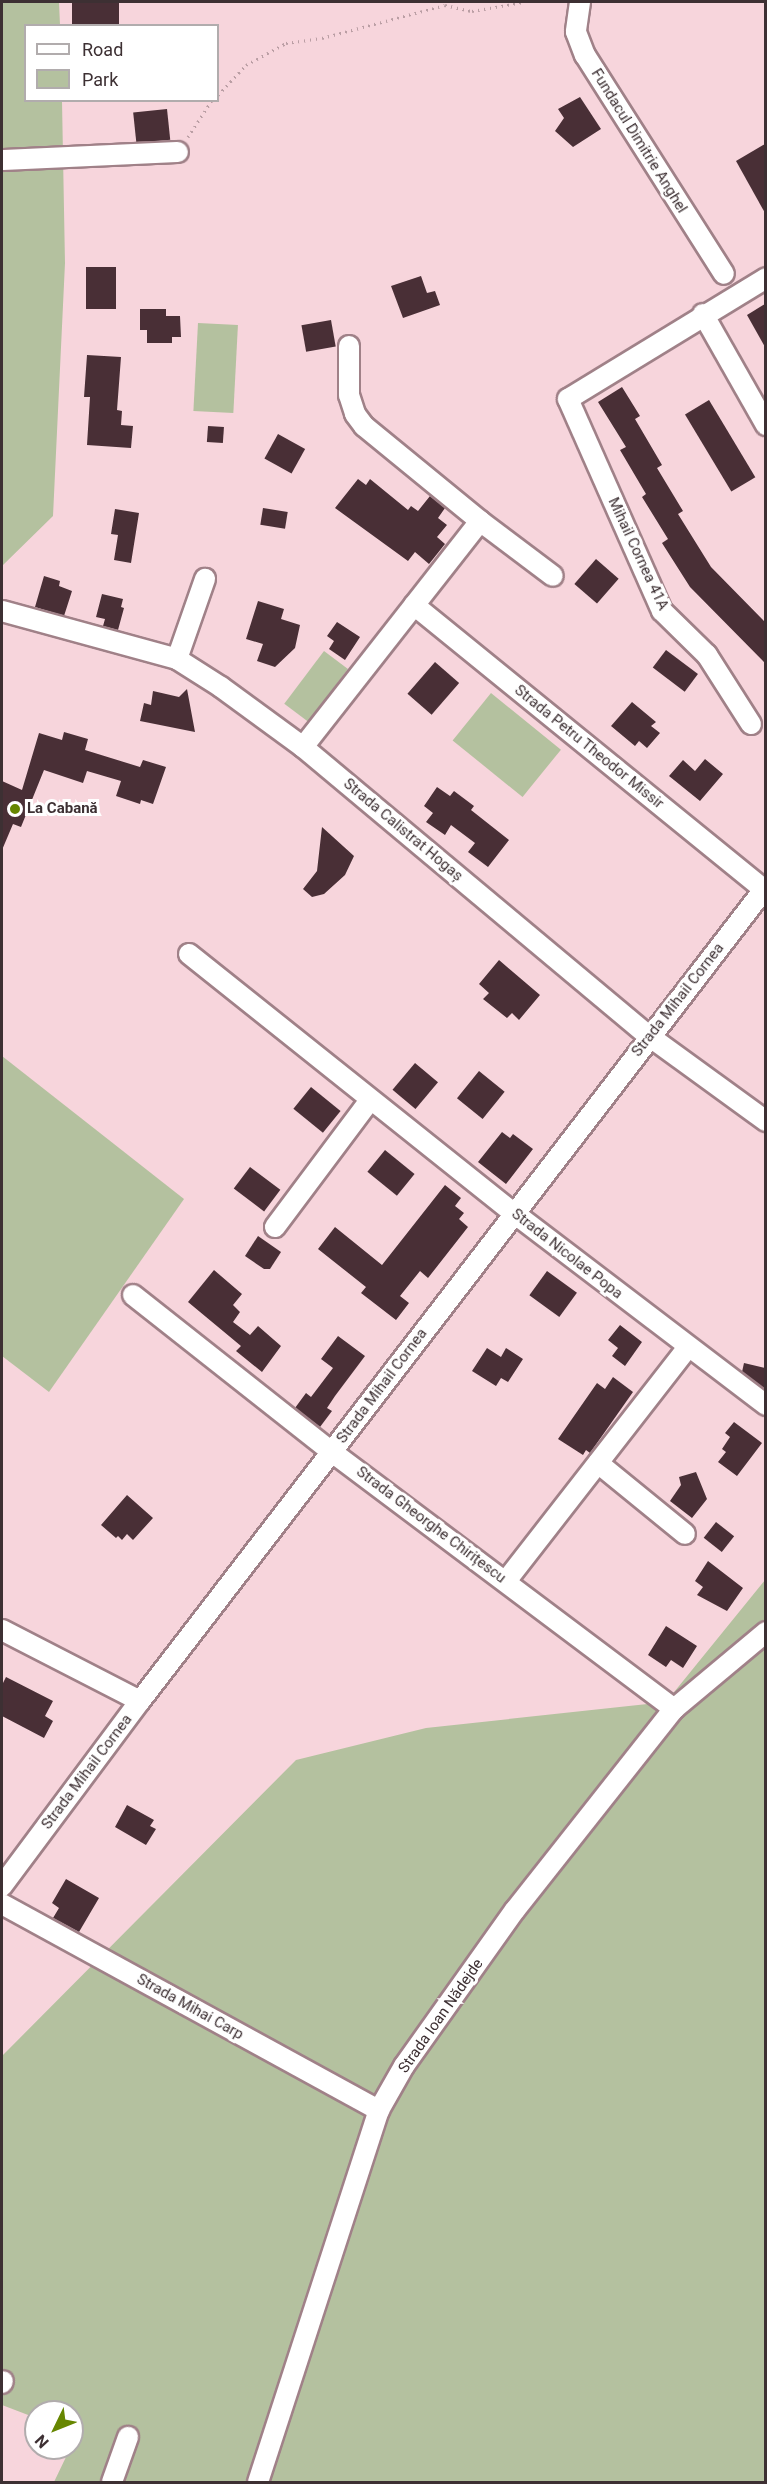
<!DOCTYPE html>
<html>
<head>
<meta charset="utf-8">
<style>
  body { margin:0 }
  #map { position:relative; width:767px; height:2484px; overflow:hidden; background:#f7d5dc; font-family:Roboto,sans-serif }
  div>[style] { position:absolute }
  .green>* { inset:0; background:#b4c19f; transform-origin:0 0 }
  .building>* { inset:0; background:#492f36; transform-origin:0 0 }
  .path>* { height:3px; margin-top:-1.5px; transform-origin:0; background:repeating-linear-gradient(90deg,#ba9ea4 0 1.5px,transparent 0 6px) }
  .roads { filter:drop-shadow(2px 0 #a08188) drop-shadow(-2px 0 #a08188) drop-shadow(0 2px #a08188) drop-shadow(0 -2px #a08188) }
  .minor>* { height:20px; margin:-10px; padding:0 10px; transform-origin:10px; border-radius:10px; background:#fff }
  .dots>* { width:16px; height:16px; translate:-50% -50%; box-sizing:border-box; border:3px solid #fff; border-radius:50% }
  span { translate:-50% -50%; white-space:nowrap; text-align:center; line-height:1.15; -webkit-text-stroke:6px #fff; paint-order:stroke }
  .street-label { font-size:15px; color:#3d3033 }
  .poi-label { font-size:15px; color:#3d3033; font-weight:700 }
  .left { translate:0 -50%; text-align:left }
  .frame { position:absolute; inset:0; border:3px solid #3d3033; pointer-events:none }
  .legend { position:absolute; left:24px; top:24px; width:195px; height:78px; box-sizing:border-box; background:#fff; border:2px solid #b1acad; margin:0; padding:8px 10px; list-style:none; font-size:18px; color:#3d3033 }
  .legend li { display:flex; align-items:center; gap:12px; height:30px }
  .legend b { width:30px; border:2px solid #b1acad }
  .north { position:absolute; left:24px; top:2400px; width:60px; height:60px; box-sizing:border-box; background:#fff; border:2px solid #b1acad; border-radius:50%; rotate:227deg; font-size:16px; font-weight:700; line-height:24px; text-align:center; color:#3d3033 }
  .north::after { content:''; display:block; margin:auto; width:21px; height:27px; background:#668600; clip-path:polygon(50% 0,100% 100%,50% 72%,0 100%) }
</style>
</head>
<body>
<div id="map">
  <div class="green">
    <div style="clip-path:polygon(2px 2px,59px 2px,60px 25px,26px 26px,26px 100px,62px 101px,65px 263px,53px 516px,2px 566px)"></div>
    <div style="left:198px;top:323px;width:40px;height:88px;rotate:3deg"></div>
    <div style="left:324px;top:651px;width:30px;height:66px;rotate:37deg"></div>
    <div style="left:491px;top:693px;width:90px;height:61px;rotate:39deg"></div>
    <div style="clip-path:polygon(2px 1056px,184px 1199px,49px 1392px,2px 1356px)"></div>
    <div style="clip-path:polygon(765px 1580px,765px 2482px,54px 2482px,77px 2434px,72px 2432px,72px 2412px,36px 2412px,36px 2418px,2px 2405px,2px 2056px,296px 1760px,426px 1728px,666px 1702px)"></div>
  </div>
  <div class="building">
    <div style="left:72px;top:2px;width:47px;height:24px"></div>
    <div style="clip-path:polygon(580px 97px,601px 129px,573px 147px,555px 131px,564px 118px,558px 109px)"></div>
    <div style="left:167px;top:109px;width:31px;height:34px;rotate:84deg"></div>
    <div style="clip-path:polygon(765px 144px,765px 213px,736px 161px)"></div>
    <div style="left:86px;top:267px;width:30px;height:42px"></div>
    <div style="clip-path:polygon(421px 276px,427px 293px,435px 291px,440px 305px,403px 318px,391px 286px)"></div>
    <div style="clip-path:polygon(765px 304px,765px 347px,747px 315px)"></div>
    <div style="clip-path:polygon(140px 309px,166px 309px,166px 316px,180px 316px,181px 337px,172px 337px,172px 343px,147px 343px,147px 330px,140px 330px)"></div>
    <div style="left:331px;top:320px;width:27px;height:30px;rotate:80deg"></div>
    <div style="clip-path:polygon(87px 355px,121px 357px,117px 410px,122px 411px,121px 425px,133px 426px,131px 448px,87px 445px,90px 397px,84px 397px)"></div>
    <div style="clip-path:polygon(622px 387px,640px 416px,635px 419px,662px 465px,657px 468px,683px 511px,678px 514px,711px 567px,765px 622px,765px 663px,690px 587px,662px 543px,668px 539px,642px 497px,646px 494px,620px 450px,626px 447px,598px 402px)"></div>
    <div style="left:709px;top:400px;width:90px;height:28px;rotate:59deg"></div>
    <div style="left:208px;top:426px;width:16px;height:16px;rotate:4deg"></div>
    <div style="left:278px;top:434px;width:31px;height:28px;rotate:29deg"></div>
    <div style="clip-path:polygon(358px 479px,366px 485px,370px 479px,408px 510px,411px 506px,418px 511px,430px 496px,445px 508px,438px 518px,447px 525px,437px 537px,445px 544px,429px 564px,415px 552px,408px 561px,335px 508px)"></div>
    <div style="left:263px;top:508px;width:25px;height:17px;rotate:9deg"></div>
    <div style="clip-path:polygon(115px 509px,139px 513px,131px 563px,114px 560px,118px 535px,111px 534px)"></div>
    <div style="left:596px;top:559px;width:30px;height:33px;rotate:41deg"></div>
    <div style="clip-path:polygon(44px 576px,60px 581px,59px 586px,72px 591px,64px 616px,35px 607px)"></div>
    <div style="clip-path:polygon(102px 594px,123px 599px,121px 607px,124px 608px,118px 630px,103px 626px,105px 619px,96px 617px)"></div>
    <div style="clip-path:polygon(258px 601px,284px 609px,281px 619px,300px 625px,295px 648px,275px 667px,257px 661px,263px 644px,246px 639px)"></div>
    <div style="clip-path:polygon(337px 622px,360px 637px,345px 660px,329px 649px,334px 641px,327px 636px)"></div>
    <div style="left:666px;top:650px;width:40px;height:22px;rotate:37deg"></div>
    <div style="left:435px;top:662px;width:32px;height:42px;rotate:41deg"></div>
    <div style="clip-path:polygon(187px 689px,195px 732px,140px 721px,144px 703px,151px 705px,153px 691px,179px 697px)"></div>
    <div style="clip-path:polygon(632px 702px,656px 722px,651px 726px,660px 733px,647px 748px,639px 741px,635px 746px,611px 726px)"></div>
    <div style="clip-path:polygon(64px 732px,88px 739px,85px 750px,140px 767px,143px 760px,166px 767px,153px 804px,141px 800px,140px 804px,116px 796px,121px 781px,87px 771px,83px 783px,44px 770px,21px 827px,13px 824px,2px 850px,2px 781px,22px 790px,39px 733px,62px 740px)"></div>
    <div style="clip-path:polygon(705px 759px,723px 774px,700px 801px,669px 776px,683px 760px,695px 771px)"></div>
    <div style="clip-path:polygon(437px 787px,450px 796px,454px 791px,474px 806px,471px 810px,509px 840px,488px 867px,468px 852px,475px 843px,451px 825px,445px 835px,426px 822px,433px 813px,424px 806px)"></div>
    <div style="clip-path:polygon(322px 827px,354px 856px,345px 875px,324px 894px,312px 897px,303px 889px,317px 871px)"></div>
    <div style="clip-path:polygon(499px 960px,540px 995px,519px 1020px,512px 1013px,507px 1018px,483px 999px,489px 993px,479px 984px)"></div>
    <div style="left:415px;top:1063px;width:30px;height:35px;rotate:40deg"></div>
    <div style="left:479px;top:1071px;width:33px;height:35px;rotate:39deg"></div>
    <div style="left:311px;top:1087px;width:38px;height:28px;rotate:39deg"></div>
    <div style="clip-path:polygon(502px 1132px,510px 1138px,513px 1134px,533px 1149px,506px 1184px,478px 1162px)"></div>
    <div style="left:385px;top:1150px;width:38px;height:28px;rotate:39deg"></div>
    <div style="left:250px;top:1167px;width:38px;height:27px;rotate:37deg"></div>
    <div style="clip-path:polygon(445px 1185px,461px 1198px,455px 1206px,464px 1213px,459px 1219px,468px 1227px,428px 1278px,420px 1271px,400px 1296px,409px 1303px,396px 1320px,361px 1293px,366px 1287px,318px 1249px,335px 1227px,382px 1265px)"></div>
    <div style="clip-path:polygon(258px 1236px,281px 1252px,270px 1269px,264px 1269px,245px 1256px)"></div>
    <div style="clip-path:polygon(214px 1270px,242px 1294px,233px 1305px,240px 1312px,233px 1322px,250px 1335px,258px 1326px,281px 1346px,262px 1372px,236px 1351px,241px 1346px,188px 1302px)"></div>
    <div style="left:547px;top:1271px;width:37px;height:30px;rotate:36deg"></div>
    <div style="clip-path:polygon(620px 1325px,642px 1342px,625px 1366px,612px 1356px,618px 1348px,608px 1340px)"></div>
    <div style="clip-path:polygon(338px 1336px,365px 1356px,335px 1396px,327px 1408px,332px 1411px,320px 1427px,295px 1408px,306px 1393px,311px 1397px,333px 1368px,321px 1359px)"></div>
    <div style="clip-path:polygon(487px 1348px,501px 1357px,506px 1348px,523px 1359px,508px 1382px,501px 1378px,496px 1386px,472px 1371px)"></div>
    <div style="clip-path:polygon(744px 1363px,765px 1368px,765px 1390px,742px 1372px)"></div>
    <div style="clip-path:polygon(613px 1377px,633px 1392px,590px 1453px,586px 1450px,583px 1455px,558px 1439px,597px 1383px,605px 1389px)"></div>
    <div style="clip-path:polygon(734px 1422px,762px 1443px,737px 1476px,718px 1462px,726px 1452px,722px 1449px,730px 1437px,725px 1433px)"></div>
    <div style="clip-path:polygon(696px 1472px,707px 1499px,692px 1518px,670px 1501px,681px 1485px,679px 1477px)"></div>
    <div style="clip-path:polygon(127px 1495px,153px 1518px,133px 1540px,127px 1534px,122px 1540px,118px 1536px,116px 1538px,101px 1525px)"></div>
    <div style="left:716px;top:1522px;width:23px;height:20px;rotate:38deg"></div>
    <div style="clip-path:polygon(708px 1561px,743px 1588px,727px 1611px,697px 1595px,703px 1587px,695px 1581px)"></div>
    <div style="clip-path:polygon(666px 1626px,697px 1646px,683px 1668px,671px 1660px,666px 1667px,648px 1655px)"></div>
    <div style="clip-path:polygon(6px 1677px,53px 1701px,45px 1716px,53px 1721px,44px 1738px,2px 1716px,2px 1685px)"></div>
    <div style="clip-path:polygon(127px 1805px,154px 1820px,150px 1826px,156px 1829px,146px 1845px,115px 1827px)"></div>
    <div style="clip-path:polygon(66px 1879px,99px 1898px,79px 1932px,53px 1918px,59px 1908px,52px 1903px)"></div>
  </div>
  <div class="path">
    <div style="left:218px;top:95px;width:41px;rotate:-47deg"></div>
    <div style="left:246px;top:65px;width:46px;rotate:-28.8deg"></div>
    <div style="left:286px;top:43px;width:36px;rotate:-8deg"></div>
    <div style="left:322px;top:38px;width:127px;rotate:-15deg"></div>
    <div style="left:445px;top:5px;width:28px;rotate:13deg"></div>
    <div style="left:472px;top:11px;width:53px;rotate:-9.8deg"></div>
    <div style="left:188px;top:137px;width:44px;rotate:-57deg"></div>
  </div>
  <div class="roads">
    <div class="minor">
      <div style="left:580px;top:2px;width:30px;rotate:98deg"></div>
      <div style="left:576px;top:32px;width:25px;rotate:69deg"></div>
      <div style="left:585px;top:55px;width:259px;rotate:57.6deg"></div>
      <div style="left:2px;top:160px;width:176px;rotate:-2.6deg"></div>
      <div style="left:703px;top:314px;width:128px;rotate:60.4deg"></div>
      <div style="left:349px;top:346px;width:49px;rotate:90deg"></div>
      <div style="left:349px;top:395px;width:20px;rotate:72deg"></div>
      <div style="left:355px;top:414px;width:15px;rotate:53deg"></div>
      <div style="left:364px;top:426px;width:150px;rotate:39.3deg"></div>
      <div style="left:480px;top:521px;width:91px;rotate:37deg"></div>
      <div style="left:414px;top:605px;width:451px;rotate:39.1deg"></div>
      <div style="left:2px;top:611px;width:181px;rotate:15.3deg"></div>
      <div style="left:177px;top:659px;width:52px;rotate:32.5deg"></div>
      <div style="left:221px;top:687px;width:102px;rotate:36.2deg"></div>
      <div style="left:303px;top:747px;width:451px;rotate:39.9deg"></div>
      <div style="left:649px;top:1036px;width:145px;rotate:36deg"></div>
      <div style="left:177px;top:659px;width:85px;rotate:-70.7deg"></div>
      <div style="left:751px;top:724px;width:82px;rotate:-122.5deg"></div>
      <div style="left:707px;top:655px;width:63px;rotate:-135.6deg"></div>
      <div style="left:662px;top:611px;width:232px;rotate:-113.9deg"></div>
      <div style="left:568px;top:399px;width:232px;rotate:-31.4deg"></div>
      <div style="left:303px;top:747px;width:287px;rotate:-51.9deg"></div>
      <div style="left:189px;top:954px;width:416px;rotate:38.6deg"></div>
      <div style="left:514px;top:1213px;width:317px;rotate:37.3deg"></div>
      <div style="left:275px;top:1227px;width:159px;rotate:-53.2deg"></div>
      <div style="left:133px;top:1295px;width:253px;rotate:38.3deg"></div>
      <div style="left:332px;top:1452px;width:428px;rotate:36.9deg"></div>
      <div style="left:598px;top:1463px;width:112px;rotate:39.2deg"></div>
      <div style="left:506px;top:1581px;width:296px;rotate:-52.1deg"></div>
      <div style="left:2px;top:1630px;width:155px;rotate:27.2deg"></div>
      <div style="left:2px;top:1886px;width:231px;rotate:-53.3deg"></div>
      <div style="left:140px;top:1701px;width:1027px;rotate:-52.44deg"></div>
      <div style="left:2px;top:1904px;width:430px;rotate:28.7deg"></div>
      <div style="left:2px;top:2383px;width:2px;rotate:-63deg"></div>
      <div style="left:112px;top:2482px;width:48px;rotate:-70.4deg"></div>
      <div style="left:258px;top:2482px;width:391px;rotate:-72deg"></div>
      <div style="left:379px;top:2110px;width:51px;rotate:-60.4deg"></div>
      <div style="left:404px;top:2066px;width:191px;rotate:-54.6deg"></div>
      <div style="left:515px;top:1910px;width:256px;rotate:-51.7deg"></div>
      <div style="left:674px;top:1709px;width:120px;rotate:-39.9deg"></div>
    </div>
  </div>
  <div class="dots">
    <div style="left:15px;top:809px;background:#668600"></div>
  </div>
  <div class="street-label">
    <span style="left:639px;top:141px;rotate:58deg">Fundacul Dimitrie Anghel</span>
    <span style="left:638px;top:554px;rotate:65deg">Mihail Cornea 41A</span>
    <span style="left:589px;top:747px;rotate:39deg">Strada Petru Theodor Missir</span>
    <span style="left:403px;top:830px;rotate:40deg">Strada Calistrat Hogaș</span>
    <span style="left:678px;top:1000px;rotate:-52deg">Strada Mihail Cornea</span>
    <span style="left:567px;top:1254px;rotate:38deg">Strada Nicolae Popa</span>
    <span style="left:382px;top:1386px;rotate:-53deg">Strada Mihail Cornea</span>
    <span style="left:431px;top:1525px;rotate:37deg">Strada Gheorghe Chirițescu</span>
    <span style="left:87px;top:1772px;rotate:-53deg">Strada Mihail Cornea</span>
    <span style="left:190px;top:2007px;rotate:29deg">Strada Mihai Carp</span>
    <span style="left:441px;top:2016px;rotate:-55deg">Strada Ioan Nădejde</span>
  </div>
  <div class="poi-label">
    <span class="left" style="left:27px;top:809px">La Cabană</span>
  </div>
  <div class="frame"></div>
  <ul class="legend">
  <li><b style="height:8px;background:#fff"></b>Road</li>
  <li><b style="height:16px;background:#b4c19f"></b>Park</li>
  </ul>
  <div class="north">N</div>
</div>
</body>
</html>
